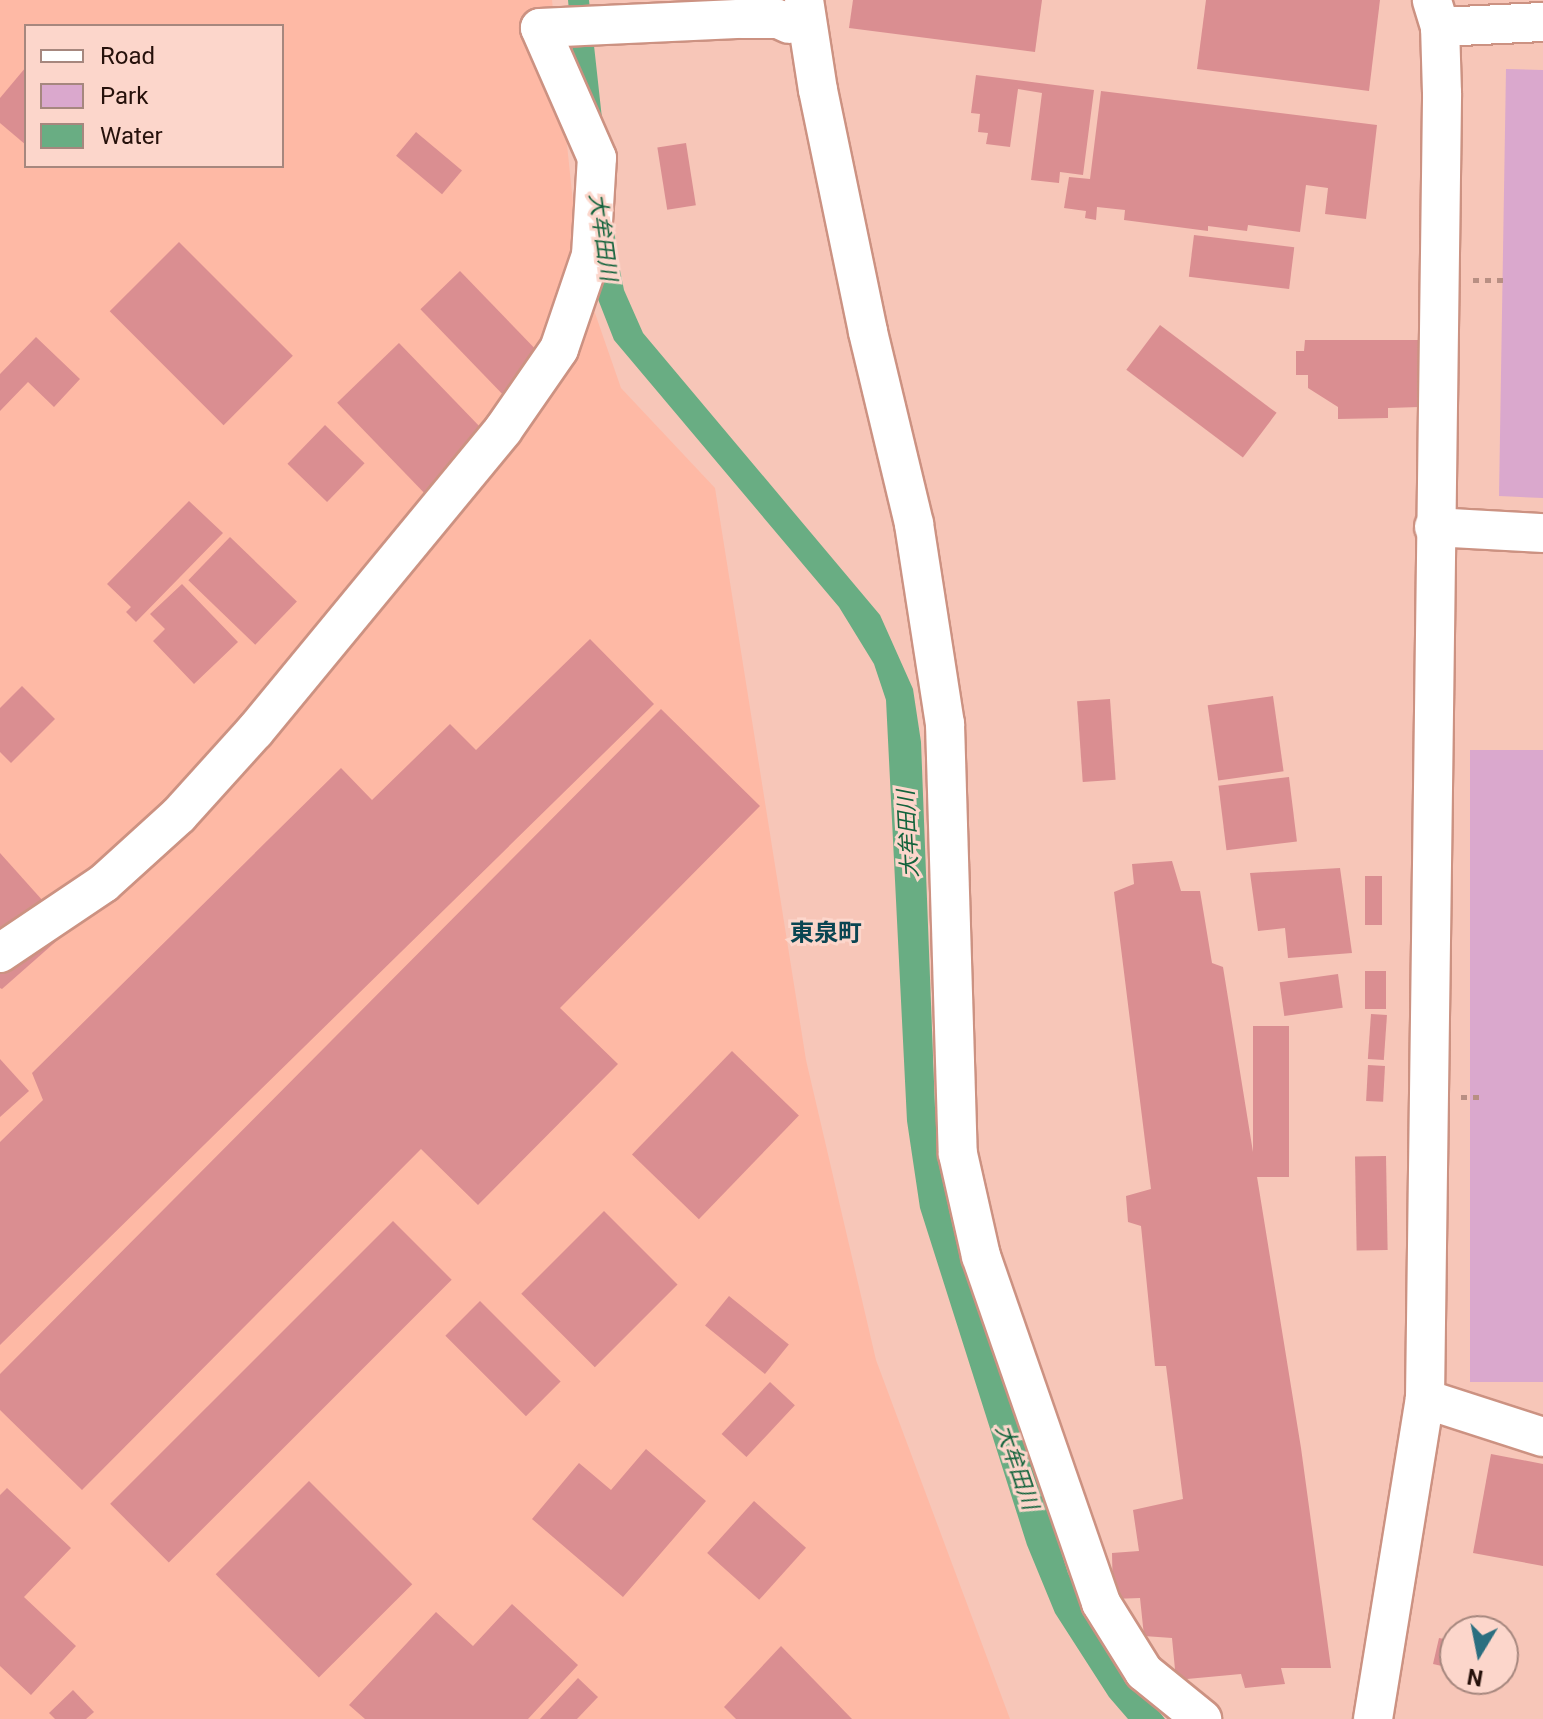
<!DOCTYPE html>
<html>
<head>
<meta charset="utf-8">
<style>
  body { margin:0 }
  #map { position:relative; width:1543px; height:1719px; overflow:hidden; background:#f7c6b8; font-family:Roboto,"Noto Sans JP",sans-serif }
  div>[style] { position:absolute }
  .built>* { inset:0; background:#feb9a5 }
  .green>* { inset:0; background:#daa8cd; transform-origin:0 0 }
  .water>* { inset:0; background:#69ad83 }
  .building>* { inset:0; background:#da8e91; transform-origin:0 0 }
  .path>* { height:5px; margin-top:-2.5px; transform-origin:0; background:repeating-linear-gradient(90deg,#b88f83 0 6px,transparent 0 12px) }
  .roads { filter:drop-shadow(2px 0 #cc9282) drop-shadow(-2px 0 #cc9282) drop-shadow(0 2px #cc9282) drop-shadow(0 -2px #cc9282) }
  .minor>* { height:38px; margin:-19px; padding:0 19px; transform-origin:19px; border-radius:19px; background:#fff }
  span { translate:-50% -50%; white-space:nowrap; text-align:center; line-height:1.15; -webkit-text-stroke:6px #fcd6cb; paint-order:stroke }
  .water-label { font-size:22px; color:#13633c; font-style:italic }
  .quarter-label { font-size:24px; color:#0a4552; font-weight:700 }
  .legend { position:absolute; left:24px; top:24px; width:260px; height:144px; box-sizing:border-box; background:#fcd6cb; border:2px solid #a6877e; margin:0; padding:10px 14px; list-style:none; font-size:24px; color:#26110b }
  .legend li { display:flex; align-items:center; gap:16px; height:40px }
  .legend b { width:40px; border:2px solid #a6877e }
  .north { position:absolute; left:1439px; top:1615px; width:80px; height:80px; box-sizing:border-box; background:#fcd6cb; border:2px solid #a6877e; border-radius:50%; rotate:190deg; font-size:22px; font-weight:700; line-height:32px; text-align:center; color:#26110b }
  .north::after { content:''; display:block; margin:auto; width:28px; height:36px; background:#2b6f80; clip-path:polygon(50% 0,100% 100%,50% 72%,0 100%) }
</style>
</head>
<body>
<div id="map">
  <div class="built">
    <div style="clip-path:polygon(evenodd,0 0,552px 0,580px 270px,621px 388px,715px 488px,806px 1060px,876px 1360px,1010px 1719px,0 1719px,0 0,26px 26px,282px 26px,282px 166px,26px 166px,26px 26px)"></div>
  </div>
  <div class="green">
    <div style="clip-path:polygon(1506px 69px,1543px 70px,1543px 498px,1499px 496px)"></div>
    <div style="left:1470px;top:750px;width:73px;height:632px"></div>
  </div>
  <div class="water">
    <div style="clip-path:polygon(568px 0,589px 0,617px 255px,624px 290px,643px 333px,880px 615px,913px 689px,921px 742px,935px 1108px,949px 1200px,1068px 1573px,1098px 1635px,1165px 1719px,1128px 1719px,1109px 1697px,1055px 1613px,1027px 1545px,920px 1208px,907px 1121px,886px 700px,874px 664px,839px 607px,614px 340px,594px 289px)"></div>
  </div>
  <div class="building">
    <div style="clip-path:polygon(853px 0,1042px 0,1035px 52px,849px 28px)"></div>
    <div style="clip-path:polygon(1206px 0,1380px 0,1369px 91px,1197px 69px)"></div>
    <div style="clip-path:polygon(26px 67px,26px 145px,0 123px,0 98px)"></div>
    <div style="clip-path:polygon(976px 75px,1094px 90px,1083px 175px,1060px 172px,1059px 183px,1031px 180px,1042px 93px,1018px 89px,1010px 147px,986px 144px,988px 133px,978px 132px,980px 114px,971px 113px)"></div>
    <div style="clip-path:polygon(1101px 91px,1377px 125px,1366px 219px,1325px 214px,1328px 188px,1306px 185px,1300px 232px,1248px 225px,1247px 231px,1208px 226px,1208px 231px,1124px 220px,1125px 210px,1097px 207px,1096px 220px,1085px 218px,1086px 211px,1064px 208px,1069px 177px,1090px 179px)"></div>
    <div style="left:416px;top:132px;width:60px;height:31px;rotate:40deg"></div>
    <div style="left:686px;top:143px;width:63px;height:29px;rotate:81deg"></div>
    <div style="left:1194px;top:235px;width:101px;height:42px;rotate:7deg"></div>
    <div style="left:179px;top:242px;width:161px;height:98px;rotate:45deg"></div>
    <div style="left:460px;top:271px;width:148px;height:55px;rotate:46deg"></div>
    <div style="left:1160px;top:325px;width:146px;height:56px;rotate:37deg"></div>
    <div style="clip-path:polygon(36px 337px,80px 379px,54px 407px,28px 382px,0 411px,0 374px)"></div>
    <div style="clip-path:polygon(1305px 340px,1419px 340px,1419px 407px,1388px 408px,1388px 418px,1338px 419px,1338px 407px,1308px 388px,1308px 375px,1296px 375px,1296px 351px,1304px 351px)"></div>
    <div style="left:399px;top:343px;width:132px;height:86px;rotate:46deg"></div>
    <div style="left:325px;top:425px;width:55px;height:54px;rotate:44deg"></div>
    <div style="clip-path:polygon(189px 501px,223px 533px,136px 622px,126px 612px,131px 607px,107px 584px)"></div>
    <div style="left:230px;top:537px;width:93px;height:60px;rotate:44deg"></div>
    <div style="clip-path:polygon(182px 584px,238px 642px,194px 684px,153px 641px,165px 629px,150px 614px)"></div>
    <div style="clip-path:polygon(590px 639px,654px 704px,0 1345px,0 1142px,43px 1100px,32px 1073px,341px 768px,372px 800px,450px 724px,476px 750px)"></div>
    <div style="clip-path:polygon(22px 686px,55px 719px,11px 763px,0 752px,0 708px)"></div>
    <div style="left:1273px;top:696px;width:76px;height:66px;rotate:82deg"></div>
    <div style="left:1110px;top:699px;width:81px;height:33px;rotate:86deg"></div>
    <div style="clip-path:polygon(661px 709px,760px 806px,560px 1008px,618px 1064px,478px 1205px,421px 1149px,82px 1490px,0 1410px,0 1374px)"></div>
    <div style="left:1289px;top:777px;width:65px;height:71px;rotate:83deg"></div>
    <div style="clip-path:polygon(0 853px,69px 930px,2px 989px,0 988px)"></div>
    <div style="clip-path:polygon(1172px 861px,1181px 891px,1200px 891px,1212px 963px,1223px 967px,1301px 1448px,1331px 1668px,1281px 1668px,1285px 1684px,1245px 1688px,1241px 1674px,1176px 1680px,1172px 1638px,1144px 1636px,1140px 1598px,1113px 1599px,1112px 1553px,1139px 1551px,1133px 1510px,1183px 1499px,1166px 1366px,1155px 1366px,1141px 1226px,1128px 1222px,1126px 1196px,1151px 1189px,1114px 892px,1134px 884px,1132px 864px)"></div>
    <div style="clip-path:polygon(1340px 868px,1352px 953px,1288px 958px,1285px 928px,1258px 931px,1250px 873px)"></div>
    <div style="left:1365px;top:876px;width:17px;height:49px"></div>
    <div style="left:1365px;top:971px;width:21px;height:38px"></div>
    <div style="left:1338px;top:974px;width:34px;height:59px;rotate:82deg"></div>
    <div style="left:1371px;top:1014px;width:16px;height:45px;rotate:4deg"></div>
    <div style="left:1253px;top:1026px;width:36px;height:151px"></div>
    <div style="left:732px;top:1051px;width:93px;height:144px;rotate:44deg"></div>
    <div style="clip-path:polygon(0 1059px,29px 1091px,0 1117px)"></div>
    <div style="left:1368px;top:1065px;width:17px;height:36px;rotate:3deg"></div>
    <div style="left:1386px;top:1156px;width:94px;height:31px;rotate:89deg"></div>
    <div style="left:604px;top:1211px;width:104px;height:117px;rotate:45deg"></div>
    <div style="left:393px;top:1221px;width:83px;height:400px;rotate:45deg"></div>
    <div style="left:729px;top:1296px;width:77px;height:38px;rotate:39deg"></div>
    <div style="left:480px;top:1301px;width:114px;height:49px;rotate:45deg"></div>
    <div style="left:770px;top:1382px;width:34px;height:71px;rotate:43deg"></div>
    <div style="clip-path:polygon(646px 1449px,706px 1501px,623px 1597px,532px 1519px,579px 1463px,611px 1490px)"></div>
    <div style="clip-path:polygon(1491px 1454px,1543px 1464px,1543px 1566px,1473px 1553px)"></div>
    <div style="left:309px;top:1481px;width:146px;height:132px;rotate:45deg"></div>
    <div style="clip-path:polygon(7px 1488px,71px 1548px,24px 1597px,76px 1646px,31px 1695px,0 1666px,0 1495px)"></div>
    <div style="left:754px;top:1501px;width:70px;height:70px;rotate:42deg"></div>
    <div style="clip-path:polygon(512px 1604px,578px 1665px,528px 1719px,365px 1719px,349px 1705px,436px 1612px,473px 1646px)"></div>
    <div style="clip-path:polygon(1439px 1638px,1455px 1641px,1455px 1669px,1433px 1664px)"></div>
    <div style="clip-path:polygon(781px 1646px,852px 1719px,736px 1719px,724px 1707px)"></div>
    <div style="clip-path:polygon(578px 1678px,598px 1697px,577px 1719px,540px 1719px)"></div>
    <div style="clip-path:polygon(73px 1690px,94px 1712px,86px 1719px,55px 1719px,49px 1713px)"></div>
  </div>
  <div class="path">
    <div style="left:1473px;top:280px;width:30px"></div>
    <div style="left:1461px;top:1097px;width:22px"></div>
  </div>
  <div class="roads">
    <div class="minor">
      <div style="left:804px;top:0;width:91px;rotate:81.2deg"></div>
      <div style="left:818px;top:90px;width:247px;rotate:78.3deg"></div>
      <div style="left:868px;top:332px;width:197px;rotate:76.5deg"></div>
      <div style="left:914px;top:524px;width:202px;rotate:81.2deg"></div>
      <div style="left:945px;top:724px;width:430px;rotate:88.3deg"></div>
      <div style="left:958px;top:1154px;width:105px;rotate:77.3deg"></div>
      <div style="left:981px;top:1256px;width:367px;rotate:70.9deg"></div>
      <div style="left:1101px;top:1603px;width:81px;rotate:58.1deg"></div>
      <div style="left:1144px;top:1672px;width:75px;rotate:39deg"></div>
      <div style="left:1440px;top:27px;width:103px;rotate:-2.8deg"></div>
      <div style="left:1434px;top:527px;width:109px;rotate:3.2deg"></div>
      <div style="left:0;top:953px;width:125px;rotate:-33.9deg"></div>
      <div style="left:104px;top:883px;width:101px;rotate:-42.2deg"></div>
      <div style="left:179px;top:815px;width:113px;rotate:-47.9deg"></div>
      <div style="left:255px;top:731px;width:390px;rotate:-50.5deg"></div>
      <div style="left:503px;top:430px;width:98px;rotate:-55.3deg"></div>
      <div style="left:559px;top:349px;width:99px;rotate:-71.2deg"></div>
      <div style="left:591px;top:255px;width:97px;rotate:-86.5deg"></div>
      <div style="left:597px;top:158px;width:142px;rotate:-113.7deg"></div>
      <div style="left:540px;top:28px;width:202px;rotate:-2.6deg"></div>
      <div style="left:742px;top:19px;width:36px"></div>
      <div style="left:778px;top:19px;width:12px;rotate:24deg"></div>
      <div style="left:1425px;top:1399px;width:124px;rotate:17.9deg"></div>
      <div style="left:1373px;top:1719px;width:324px;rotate:-80.8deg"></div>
      <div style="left:1425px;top:1399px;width:1306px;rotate:-89.25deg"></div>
      <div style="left:1442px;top:93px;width:66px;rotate:-91.7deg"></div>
      <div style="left:1440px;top:27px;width:28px;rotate:-107deg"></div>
    </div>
  </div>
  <div class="water-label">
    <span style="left:603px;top:237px;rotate:82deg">大牟田川</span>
    <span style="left:908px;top:834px;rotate:-93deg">大牟田川</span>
    <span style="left:1017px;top:1467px;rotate:71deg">大牟田川</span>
  </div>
  <div class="quarter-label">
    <span style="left:826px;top:934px">東泉町</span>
  </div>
  <ul class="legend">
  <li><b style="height:10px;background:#fff"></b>Road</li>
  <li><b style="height:22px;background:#daa8cd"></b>Park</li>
  <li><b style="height:22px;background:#69ad83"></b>Water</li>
  </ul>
  <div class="north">N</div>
</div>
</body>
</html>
